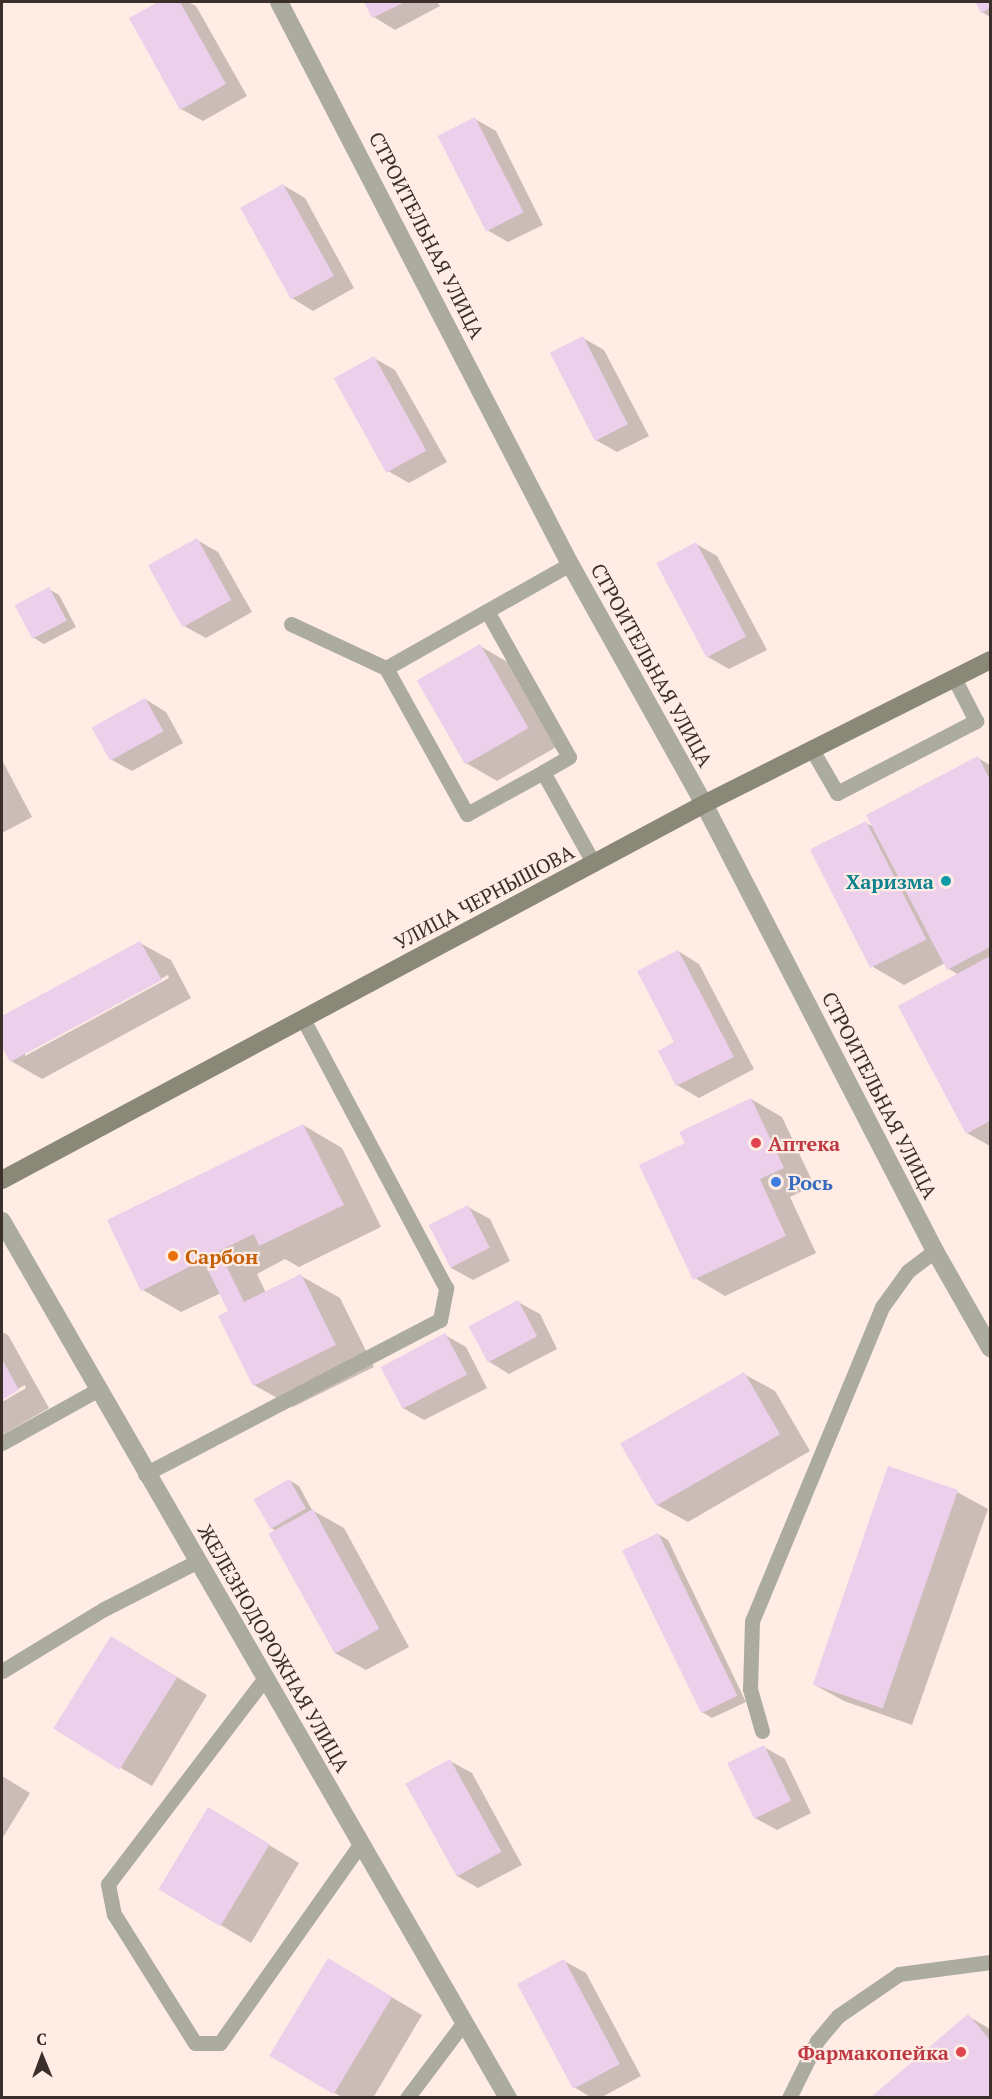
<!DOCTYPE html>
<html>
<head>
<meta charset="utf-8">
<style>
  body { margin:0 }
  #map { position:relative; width:992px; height:2099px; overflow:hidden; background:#feece5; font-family:"PT Serif",serif }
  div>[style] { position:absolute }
  .shadow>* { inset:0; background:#0003 }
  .building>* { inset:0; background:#eccfeb; transform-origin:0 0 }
  .lane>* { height:15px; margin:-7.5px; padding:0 7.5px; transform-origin:7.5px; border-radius:7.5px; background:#abab9f }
  .street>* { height:18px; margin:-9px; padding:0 9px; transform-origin:9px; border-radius:9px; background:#abab9f }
  .secondary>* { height:18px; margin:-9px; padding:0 9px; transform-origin:9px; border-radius:9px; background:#8a8978 }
  .dots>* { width:16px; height:16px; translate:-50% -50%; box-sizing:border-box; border:3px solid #feece5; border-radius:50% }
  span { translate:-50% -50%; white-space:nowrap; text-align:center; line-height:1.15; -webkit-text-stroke:4.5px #feece5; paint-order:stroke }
  .street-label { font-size:20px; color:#3a2f2a }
  .culture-label { font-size:20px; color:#0d838f; font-weight:700 }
  .right { translate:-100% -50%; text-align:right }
  .health-label { font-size:20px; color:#be3a42; font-weight:700 }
  .left { translate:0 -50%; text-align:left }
  .shop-label { font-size:20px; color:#366cbe; font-weight:700 }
  .food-label { font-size:20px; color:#c56008; font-weight:700 }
  .frame { position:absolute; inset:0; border:3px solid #3a2f2a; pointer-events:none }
  .north { position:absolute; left:12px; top:2027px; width:60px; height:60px; -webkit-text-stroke:4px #feece5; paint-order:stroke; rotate:359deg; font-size:16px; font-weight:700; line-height:24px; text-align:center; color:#3a2f2a }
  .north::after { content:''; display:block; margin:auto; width:21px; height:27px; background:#3a2f2a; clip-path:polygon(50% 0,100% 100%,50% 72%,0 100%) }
</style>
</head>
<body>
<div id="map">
  <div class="shadow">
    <div style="clip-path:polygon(162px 2px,188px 2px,196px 6px,247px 96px,203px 121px,181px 109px,131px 19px)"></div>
    <div style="clip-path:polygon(365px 2px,437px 2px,440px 6px,395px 30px,374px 17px)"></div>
    <div style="clip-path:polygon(976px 2px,990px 2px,990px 17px,982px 12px)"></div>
    <div style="clip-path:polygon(475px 119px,496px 131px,543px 225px,508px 242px,487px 230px)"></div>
    <div style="clip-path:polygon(283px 185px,305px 198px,354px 288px,313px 311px,292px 298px)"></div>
    <div style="clip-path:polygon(583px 338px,604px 350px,649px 436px,617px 452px,596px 440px)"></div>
    <div style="clip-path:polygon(374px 358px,395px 370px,447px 462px,409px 483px,388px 471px)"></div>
    <div style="clip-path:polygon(197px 540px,218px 552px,252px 612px,206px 638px,184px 626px)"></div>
    <div style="clip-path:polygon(696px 544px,717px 556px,767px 650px,729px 669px,708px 657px)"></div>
    <div style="clip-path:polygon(49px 589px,59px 595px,76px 627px,44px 644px,34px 638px)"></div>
    <div style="clip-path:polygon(480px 646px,511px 664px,558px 746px,497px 781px,466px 763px)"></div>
    <div style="clip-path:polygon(145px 699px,166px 712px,183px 743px,132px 771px,110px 759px)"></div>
    <div style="clip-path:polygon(978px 758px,990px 765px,990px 1146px,967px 1133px,959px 975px,949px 969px,945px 963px,904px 985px,873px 967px,866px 823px,874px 827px)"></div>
    <div style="clip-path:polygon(2px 760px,32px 817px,2px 833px)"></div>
    <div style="clip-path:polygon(evenodd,140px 943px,171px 960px,191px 998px,42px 1079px,11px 1061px,2px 1044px,2px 1017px,140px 943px,168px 975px,169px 978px,25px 1056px,25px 1052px,168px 975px)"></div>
    <div style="clip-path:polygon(678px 951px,699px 964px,754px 1069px,699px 1098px,677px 1085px)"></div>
    <div style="clip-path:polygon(751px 1099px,782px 1117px,814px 1185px,790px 1197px,816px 1253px,725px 1296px,695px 1278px,687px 1144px)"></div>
    <div style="clip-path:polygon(303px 1125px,342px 1148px,381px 1227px,299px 1267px,285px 1259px,257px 1274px,266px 1293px,301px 1276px,340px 1298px,374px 1367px,293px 1407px,254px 1385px,230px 1312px,221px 1293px,181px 1312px,143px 1290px)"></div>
    <div style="clip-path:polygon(468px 1207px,490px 1219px,510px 1261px,473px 1280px,451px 1268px)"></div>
    <div style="clip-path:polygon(518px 1302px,540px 1314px,557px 1349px,509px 1374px,488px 1361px)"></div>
    <div style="clip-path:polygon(2px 1332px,8px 1335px,49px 1408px,2px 1435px,2px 1402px,26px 1388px,25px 1385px,2px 1398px)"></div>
    <div style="clip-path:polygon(445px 1335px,466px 1347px,487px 1388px,424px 1420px,403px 1408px)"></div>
    <div style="clip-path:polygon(744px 1374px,775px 1391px,810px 1451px,688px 1522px,657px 1505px)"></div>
    <div style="clip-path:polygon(289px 1480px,299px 1486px,312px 1510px,344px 1528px,409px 1647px,366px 1670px,335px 1653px,276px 1531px,271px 1528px)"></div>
    <div style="clip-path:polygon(957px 1492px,988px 1509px,912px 1725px,844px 1701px,813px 1684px)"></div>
    <div style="clip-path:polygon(658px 1534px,668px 1540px,746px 1702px,712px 1718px,702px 1712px)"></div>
    <div style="clip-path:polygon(142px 1656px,207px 1695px,152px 1786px,121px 1768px)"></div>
    <div style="clip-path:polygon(764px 1747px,785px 1759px,811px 1813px,777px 1830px,755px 1818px)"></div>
    <div style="clip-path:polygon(450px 1761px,472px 1773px,522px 1865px,478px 1888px,457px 1876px)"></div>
    <div style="clip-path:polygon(2px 1776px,30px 1793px,2px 1839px)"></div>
    <div style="clip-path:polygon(239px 1827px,299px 1863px,251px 1943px,160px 1889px)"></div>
    <div style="clip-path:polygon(564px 1961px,586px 1973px,641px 2076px,600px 2098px,592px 2098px,574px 2087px)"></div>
    <div style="clip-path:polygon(359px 1978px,422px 2015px,373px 2098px,343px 2098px,271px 2054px)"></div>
    <div style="clip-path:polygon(968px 2016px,990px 2029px,990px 2098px,872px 2098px)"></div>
  </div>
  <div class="building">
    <div style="clip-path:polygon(158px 2px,180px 2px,226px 84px,180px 110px,129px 18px)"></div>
    <div style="clip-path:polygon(364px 2px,405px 2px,372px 18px)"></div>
    <div style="clip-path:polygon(975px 2px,990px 2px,990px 8px,981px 13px)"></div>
    <div style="left:475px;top:117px;width:107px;height:42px;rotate:63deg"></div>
    <div style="left:283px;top:184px;width:105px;height:49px;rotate:61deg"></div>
    <div style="left:583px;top:336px;width:99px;height:37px;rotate:63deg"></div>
    <div style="left:374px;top:356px;width:108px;height:46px;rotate:61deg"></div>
    <div style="left:197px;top:538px;width:71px;height:56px;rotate:61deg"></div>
    <div style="left:696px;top:542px;width:107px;height:45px;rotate:62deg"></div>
    <div style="left:49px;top:587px;width:38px;height:39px;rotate:62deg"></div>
    <div style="left:480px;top:644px;width:97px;height:73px;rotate:60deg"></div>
    <div style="left:145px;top:698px;width:38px;height:61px;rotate:61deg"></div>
    <div style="clip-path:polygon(978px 756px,990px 780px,990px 947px,947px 970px,866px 815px)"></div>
    <div style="left:866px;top:821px;width:133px;height:63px;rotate:63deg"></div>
    <div style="clip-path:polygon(140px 941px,162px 980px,10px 1062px,2px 1047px,2px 1016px)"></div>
    <div style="clip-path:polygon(678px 950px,734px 1057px,676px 1086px,658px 1051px,674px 1042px,637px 971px)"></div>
    <div style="clip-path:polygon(990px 956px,990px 1121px,966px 1134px,898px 1006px)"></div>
    <div style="clip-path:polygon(751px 1098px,784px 1168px,760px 1179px,786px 1236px,693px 1280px,639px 1165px,685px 1143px,679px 1132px)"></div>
    <div style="clip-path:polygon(303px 1124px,344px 1205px,259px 1246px,254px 1234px,219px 1251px,244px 1302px,301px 1274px,336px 1345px,253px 1386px,218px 1316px,228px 1311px,203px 1260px,141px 1291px,107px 1220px)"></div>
    <div style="left:468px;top:1205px;width:48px;height:44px;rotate:63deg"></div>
    <div style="left:518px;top:1300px;width:41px;height:56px;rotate:62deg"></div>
    <div style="left:445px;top:1333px;width:47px;height:73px;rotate:62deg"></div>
    <div style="clip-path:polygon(2px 1359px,19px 1390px,2px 1400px)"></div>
    <div style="left:744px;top:1372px;width:72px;height:143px;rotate:60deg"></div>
    <div style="left:888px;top:1466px;width:74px;height:231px;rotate:19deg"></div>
    <div style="left:289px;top:1479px;width:34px;height:41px;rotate:60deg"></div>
    <div style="left:313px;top:1509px;width:137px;height:51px;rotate:61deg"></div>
    <div style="left:658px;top:1533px;width:181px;height:40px;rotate:64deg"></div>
    <div style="left:111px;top:1636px;width:78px;height:109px;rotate:32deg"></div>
    <div style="left:764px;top:1745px;width:62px;height:41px;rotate:64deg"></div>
    <div style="left:450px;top:1759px;width:106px;height:51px;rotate:61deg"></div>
    <div style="left:208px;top:1807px;width:72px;height:96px;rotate:31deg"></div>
    <div style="left:328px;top:1958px;width:75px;height:114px;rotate:31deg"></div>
    <div style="left:564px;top:1959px;width:119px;height:53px;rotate:62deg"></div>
    <div style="clip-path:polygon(968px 2014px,990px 2040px,990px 2098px,870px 2098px)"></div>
  </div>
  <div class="lane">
    <div style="left:570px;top:564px;width:211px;rotate:150.5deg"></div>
    <div style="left:386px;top:668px;width:167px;rotate:61deg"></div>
    <div style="left:467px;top:814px;width:87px;rotate:-28.9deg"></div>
    <div style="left:543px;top:772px;width:105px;rotate:61deg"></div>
    <div style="left:487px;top:611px;width:167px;rotate:60.7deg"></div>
    <div style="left:569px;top:757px;width:30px;rotate:150deg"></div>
    <div style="left:291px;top:624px;width:105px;rotate:24.9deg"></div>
    <div style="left:811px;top:748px;width:52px;rotate:60deg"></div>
    <div style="left:837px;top:793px;width:157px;rotate:-27.4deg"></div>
    <div style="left:976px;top:721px;width:48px;rotate:-117.1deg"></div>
    <div style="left:2px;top:1443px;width:111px;rotate:-29.1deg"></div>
    <div style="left:145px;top:1474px;width:333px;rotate:-27.6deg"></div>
    <div style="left:440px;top:1320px;width:33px;rotate:-79deg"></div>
    <div style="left:446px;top:1288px;width:305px;rotate:-118deg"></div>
    <div style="left:2px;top:1671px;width:119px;rotate:-31.3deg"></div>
    <div style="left:104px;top:1609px;width:106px;rotate:-27.1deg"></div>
    <div style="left:265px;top:1678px;width:259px;rotate:127.3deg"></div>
    <div style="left:108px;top:1884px;width:31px;rotate:79deg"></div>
    <div style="left:114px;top:1914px;width:152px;rotate:57.9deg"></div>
    <div style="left:195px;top:2043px;width:25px"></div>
    <div style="left:220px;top:2043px;width:245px;rotate:-54.8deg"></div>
    <div style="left:762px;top:1731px;width:44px;rotate:-105.9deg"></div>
    <div style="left:750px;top:1689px;width:68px;rotate:-88.3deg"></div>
    <div style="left:752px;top:1621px;width:340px;rotate:-67.5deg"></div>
    <div style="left:882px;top:1307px;width:44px;rotate:-54.2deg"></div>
    <div style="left:908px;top:1271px;width:34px;rotate:-37deg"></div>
    <div style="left:407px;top:2098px;width:95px;rotate:-53.1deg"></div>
    <div style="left:789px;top:2098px;width:64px;rotate:-63.8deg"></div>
    <div style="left:817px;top:2041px;width:33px;rotate:-50deg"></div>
    <div style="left:838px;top:2016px;width:74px;rotate:-34.5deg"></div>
    <div style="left:899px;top:1974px;width:92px;rotate:-7.5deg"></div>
  </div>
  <div class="street">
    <div style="left:279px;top:2px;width:633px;rotate:62.63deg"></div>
    <div style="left:570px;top:564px;width:275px;rotate:60.8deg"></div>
    <div style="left:704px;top:804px;width:503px;rotate:62.67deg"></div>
    <div style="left:935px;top:1251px;width:112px;rotate:60.4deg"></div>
    <div style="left:2px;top:1221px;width:1013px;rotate:60.02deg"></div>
  </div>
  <div class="secondary">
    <div style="left:2px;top:1180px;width:796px;rotate:-28.17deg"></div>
    <div style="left:704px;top:804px;width:320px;rotate:-26.7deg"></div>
  </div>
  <div class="dots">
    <div style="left:946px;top:881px;background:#0f9aa8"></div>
    <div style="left:756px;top:1143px;background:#e0444e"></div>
    <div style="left:776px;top:1182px;background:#3f7fe0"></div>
    <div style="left:173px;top:1256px;background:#e8710a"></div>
    <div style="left:961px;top:2052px;background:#e0444e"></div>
  </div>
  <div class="street-label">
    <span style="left:427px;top:235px;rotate:63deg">СТРОИТЕЛЬНАЯ УЛИЦА</span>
    <span style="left:652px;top:665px;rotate:61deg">СТРОИТЕЛЬНАЯ УЛИЦА</span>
    <span style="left:484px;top:897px;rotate:-28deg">УЛИЦА ЧЕРНЫШОВА</span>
    <span style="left:880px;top:1095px;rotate:63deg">СТРОИТЕЛЬНАЯ УЛИЦА</span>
    <span style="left:274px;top:1648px;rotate:60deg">ЖЕЛЕЗНОДОРОЖНАЯ УЛИЦА</span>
  </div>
  <div class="culture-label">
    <span class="right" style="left:934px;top:881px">Харизма</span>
  </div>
  <div class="health-label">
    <span class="left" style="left:768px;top:1143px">Аптека</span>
    <span class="right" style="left:949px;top:2052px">Фармакопейка</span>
  </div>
  <div class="shop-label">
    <span class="left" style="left:788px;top:1182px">Рось</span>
  </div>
  <div class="food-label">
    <span class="left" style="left:185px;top:1256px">Сарбон</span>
  </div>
  <div class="frame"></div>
  <div class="north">С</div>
</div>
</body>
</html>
